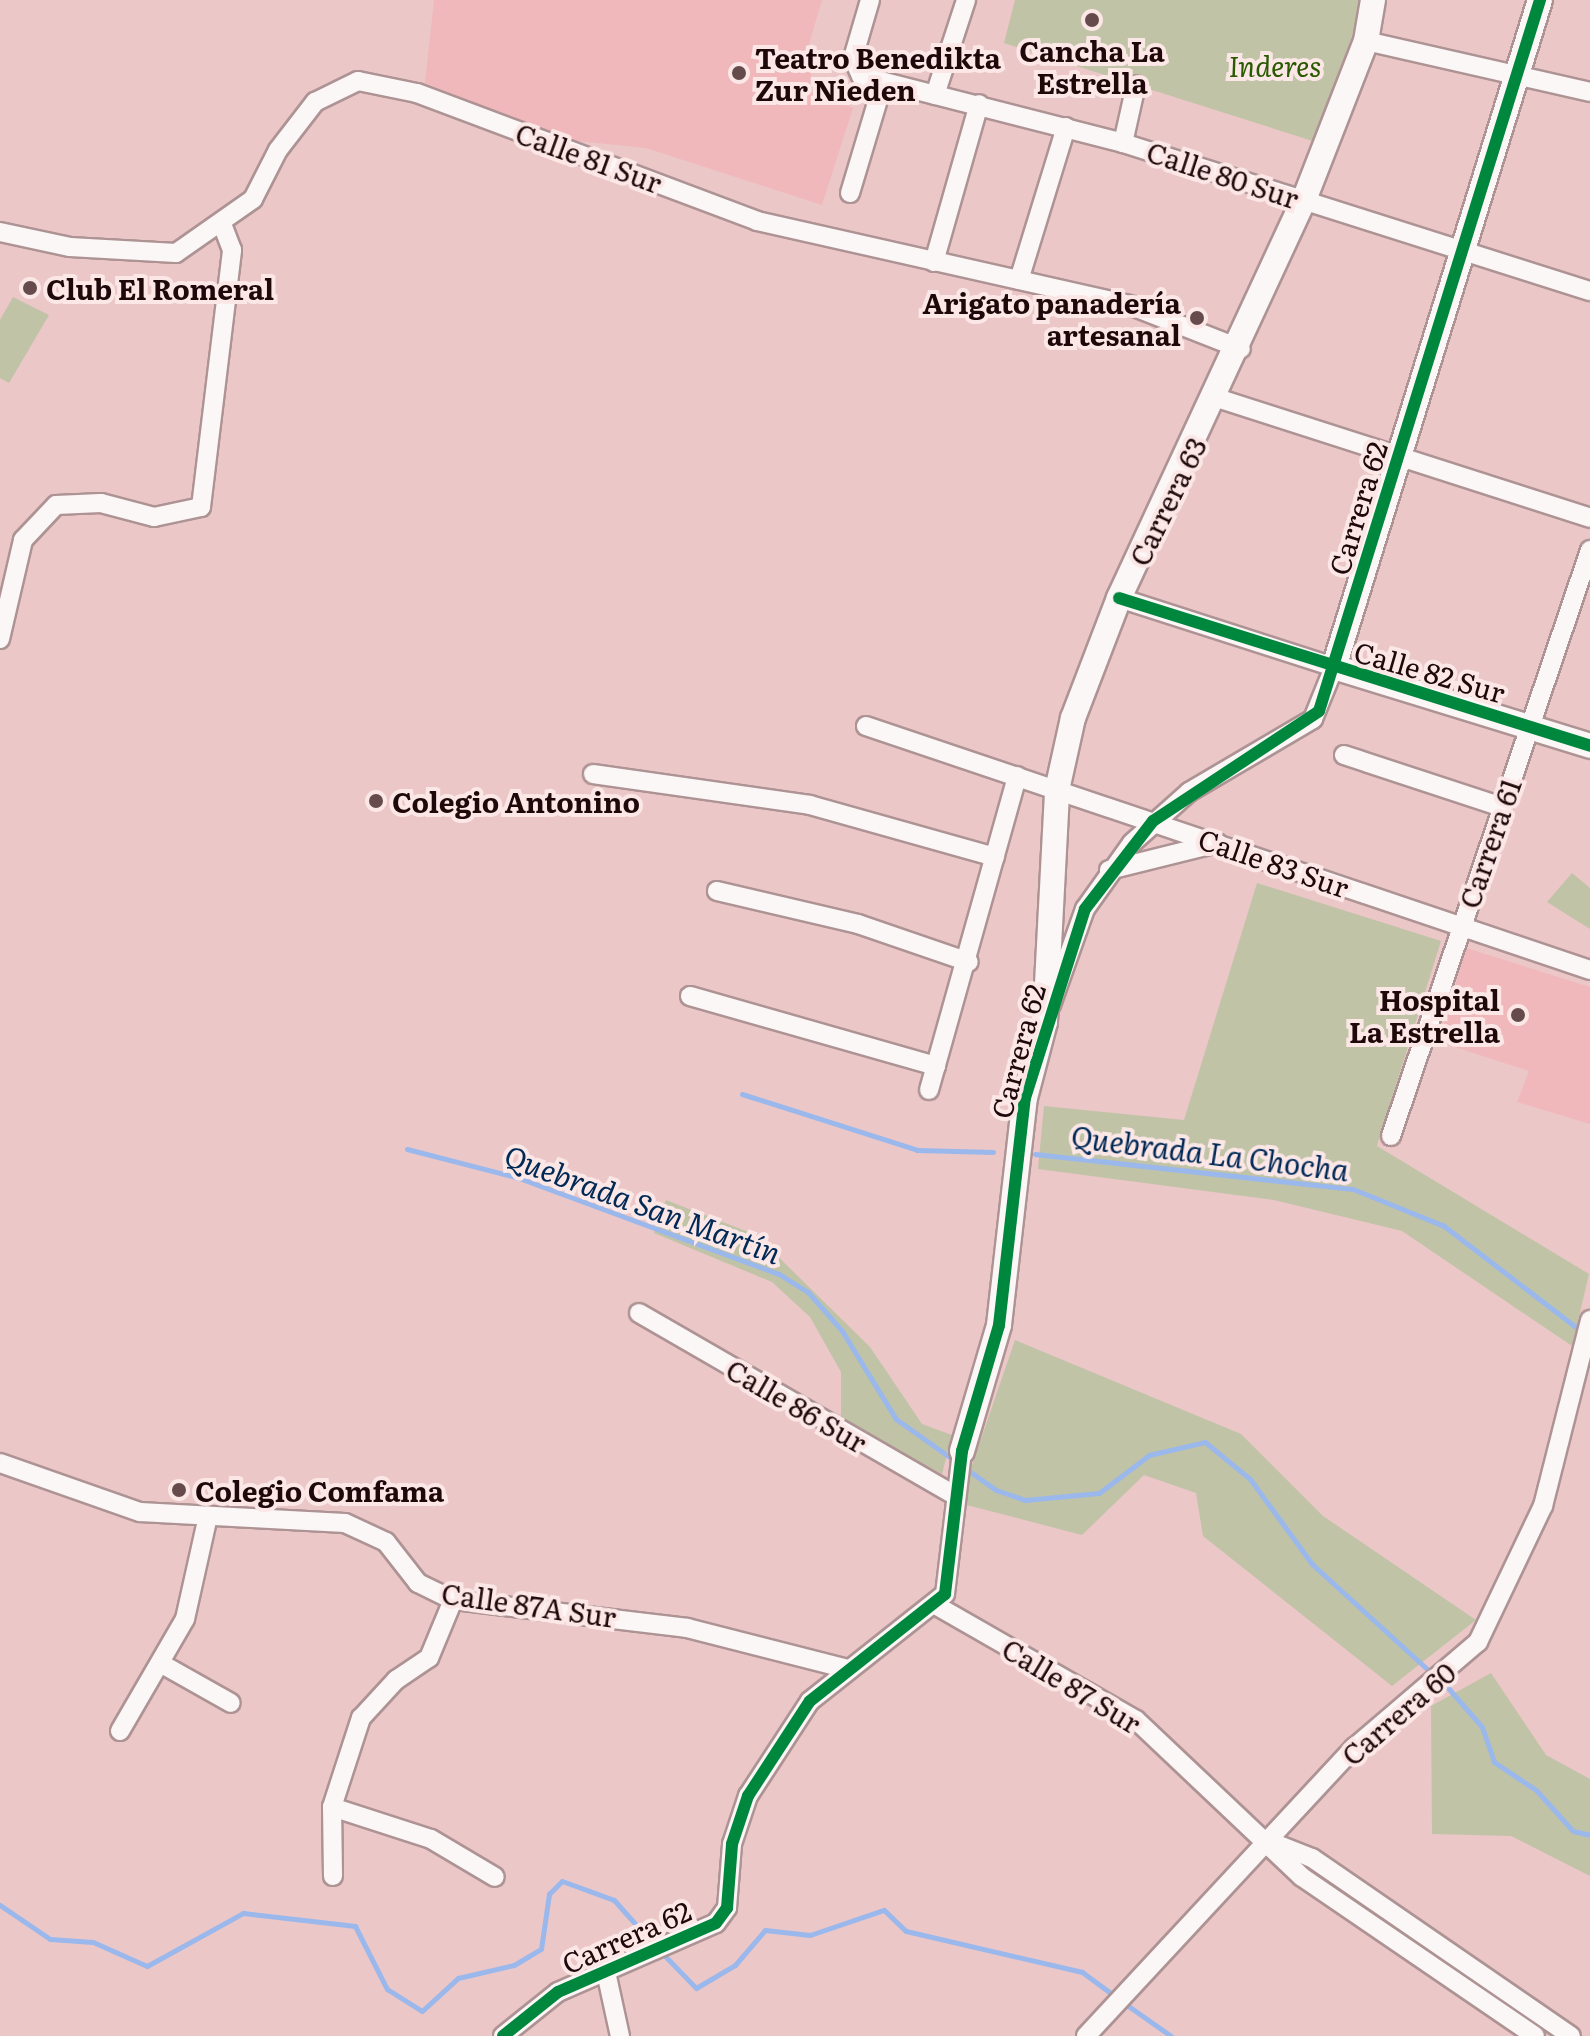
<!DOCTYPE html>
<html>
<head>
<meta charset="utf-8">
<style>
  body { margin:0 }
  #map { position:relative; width:1590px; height:2036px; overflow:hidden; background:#ebc7c8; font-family:Literata,serif }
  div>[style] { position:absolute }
  .built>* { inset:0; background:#f1b8bb }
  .green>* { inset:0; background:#c0c3a6 }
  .stream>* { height:5px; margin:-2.5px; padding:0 2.5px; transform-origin:2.5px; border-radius:2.5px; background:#9ab8ec }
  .roads { filter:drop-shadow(2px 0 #ae9394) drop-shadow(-2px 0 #ae9394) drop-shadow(0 2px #ae9394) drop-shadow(0 -2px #ae9394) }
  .street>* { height:18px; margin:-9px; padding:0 9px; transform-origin:9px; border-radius:9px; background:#fcf7f7 }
  .secondary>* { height:24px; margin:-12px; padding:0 12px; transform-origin:12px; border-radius:12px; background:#fcf7f7 }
  .cycleway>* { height:12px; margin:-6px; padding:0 6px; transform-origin:6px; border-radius:6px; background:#00873e }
  .dots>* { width:22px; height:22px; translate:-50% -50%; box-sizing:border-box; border:4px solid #fce7e7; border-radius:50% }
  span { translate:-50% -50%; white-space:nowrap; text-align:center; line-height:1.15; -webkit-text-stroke:8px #fce7e7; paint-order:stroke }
  .poi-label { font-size:28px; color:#1e080a; font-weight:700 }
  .left { translate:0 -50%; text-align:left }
  .right { translate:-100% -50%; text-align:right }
  .park-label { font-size:28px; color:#295900; font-style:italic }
  .street-label { font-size:28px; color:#1e080a }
  .water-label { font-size:30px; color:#012956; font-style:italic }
</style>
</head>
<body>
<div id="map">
  <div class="built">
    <div style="clip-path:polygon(434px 0,822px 0,807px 51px,813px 63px,809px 90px,853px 108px,822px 205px,646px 148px,567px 140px,425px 83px)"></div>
    <div style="clip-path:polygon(1466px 948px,1590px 987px,1590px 1124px,1517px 1102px,1529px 1071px,1439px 1042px)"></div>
  </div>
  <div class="green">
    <div style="clip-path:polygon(1015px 0,1363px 0,1319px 143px,1004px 43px)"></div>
    <div style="clip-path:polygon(13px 297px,49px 315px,9px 383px,0 378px,0 320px)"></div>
    <div style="clip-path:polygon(1572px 873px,1590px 888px,1590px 929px,1547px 902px)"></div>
    <div style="clip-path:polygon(1257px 883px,1441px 941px,1377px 1146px,1589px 1274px,1572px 1346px,1402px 1231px,1274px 1200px,1038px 1169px,1044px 1106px,1184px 1120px)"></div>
    <div style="clip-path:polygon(666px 1200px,756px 1235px,870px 1347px,922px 1424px,952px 1435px,942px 1474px,841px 1420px,841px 1372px,810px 1317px,772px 1282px,654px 1233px)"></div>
    <div style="clip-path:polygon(1015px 1340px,1241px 1434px,1323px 1516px,1476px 1620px,1392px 1686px,1203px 1536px,1196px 1493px,1144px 1475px,1082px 1535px,959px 1503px)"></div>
    <div style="clip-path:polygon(1491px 1673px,1546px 1755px,1590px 1779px,1590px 1876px,1511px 1836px,1432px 1834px,1431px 1706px)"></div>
  </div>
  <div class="stream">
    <div style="left:742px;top:1094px;width:184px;rotate:17.7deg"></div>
    <div style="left:917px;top:1150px;width:76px;rotate:1.5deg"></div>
    <div style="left:407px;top:1149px;width:116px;rotate:14.5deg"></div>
    <div style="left:519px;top:1178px;width:277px;rotate:20.3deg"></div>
    <div style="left:779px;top:1274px;width:34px;rotate:32deg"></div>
    <div style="left:808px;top:1292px;width:52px;rotate:48.9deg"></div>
    <div style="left:842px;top:1331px;width:103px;rotate:58.5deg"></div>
    <div style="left:896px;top:1419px;width:123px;rotate:35.4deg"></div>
    <div style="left:996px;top:1490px;width:31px;rotate:19deg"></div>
    <div style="left:1025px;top:1500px;width:74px;rotate:-5.4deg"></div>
    <div style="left:1099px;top:1493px;width:63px;rotate:-37.2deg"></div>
    <div style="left:1149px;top:1455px;width:57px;rotate:-13.1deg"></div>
    <div style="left:1205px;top:1442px;width:58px;rotate:39.4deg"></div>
    <div style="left:1250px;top:1479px;width:105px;rotate:53.9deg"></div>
    <div style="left:1312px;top:1564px;width:185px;rotate:42.4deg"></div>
    <div style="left:1449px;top:1689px;width:50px;rotate:49deg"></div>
    <div style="left:1482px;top:1727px;width:37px;rotate:71deg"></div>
    <div style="left:1494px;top:1762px;width:50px;rotate:33.7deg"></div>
    <div style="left:1536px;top:1790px;width:55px;rotate:47.9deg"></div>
    <div style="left:1573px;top:1831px;width:17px;rotate:13deg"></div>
    <div style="left:1035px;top:1154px;width:320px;rotate:6.3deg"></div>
    <div style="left:1353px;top:1189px;width:98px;rotate:22.1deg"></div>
    <div style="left:1444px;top:1226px;width:168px;rotate:37.5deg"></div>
    <div style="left:0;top:1905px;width:60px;rotate:34.2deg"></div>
    <div style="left:50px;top:1939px;width:43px;rotate:4deg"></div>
    <div style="left:93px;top:1942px;width:59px;rotate:24deg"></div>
    <div style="left:147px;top:1966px;width:110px;rotate:-28.9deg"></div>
    <div style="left:243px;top:1913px;width:113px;rotate:6.6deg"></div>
    <div style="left:355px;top:1926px;width:71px;rotate:63.1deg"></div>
    <div style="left:387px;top:1989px;width:41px;rotate:32.2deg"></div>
    <div style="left:422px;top:2011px;width:49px;rotate:-42.5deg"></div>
    <div style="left:458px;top:1978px;width:57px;rotate:-13.1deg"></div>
    <div style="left:514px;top:1965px;width:31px;rotate:-31deg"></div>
    <div style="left:541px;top:1949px;width:56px;rotate:-81.7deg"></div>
    <div style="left:549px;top:1894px;width:18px;rotate:-45deg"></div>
    <div style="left:562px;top:1881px;width:55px;rotate:20.1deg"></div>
    <div style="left:614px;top:1900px;width:62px;rotate:48.3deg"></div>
    <div style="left:662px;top:1953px;width:49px;rotate:45.8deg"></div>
    <div style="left:696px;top:1988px;width:45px;rotate:-30.5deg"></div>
    <div style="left:735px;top:1965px;width:46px;rotate:-49.4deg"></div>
    <div style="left:765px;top:1930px;width:45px;rotate:6.3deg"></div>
    <div style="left:810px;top:1935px;width:78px;rotate:-18.7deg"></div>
    <div style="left:884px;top:1910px;width:30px;rotate:44deg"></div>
    <div style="left:906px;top:1931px;width:181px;rotate:13.1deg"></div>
    <div style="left:1082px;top:1972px;width:42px;rotate:36.3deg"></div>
    <div style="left:1124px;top:2003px;width:57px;rotate:35.1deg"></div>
  </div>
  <div class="roads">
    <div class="street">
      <div style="left:870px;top:0;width:60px;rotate:106.3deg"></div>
      <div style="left:853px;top:58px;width:20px;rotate:66deg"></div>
      <div style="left:861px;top:76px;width:270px;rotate:14.3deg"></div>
      <div style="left:1123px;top:143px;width:490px;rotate:17.6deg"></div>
      <div style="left:1366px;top:41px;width:230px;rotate:12.8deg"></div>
      <div style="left:935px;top:95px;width:100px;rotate:-71.9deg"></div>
      <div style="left:1123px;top:143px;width:59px;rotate:-77.4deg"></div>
      <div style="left:850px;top:193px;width:115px;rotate:-73.3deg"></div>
      <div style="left:0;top:232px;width:72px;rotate:12.1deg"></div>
      <div style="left:70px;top:247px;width:106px;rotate:3.2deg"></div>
      <div style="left:176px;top:253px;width:94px;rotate:-35deg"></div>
      <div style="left:253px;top:199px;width:55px;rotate:-63deg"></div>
      <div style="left:278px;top:150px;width:61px;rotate:-52.4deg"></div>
      <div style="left:315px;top:102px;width:48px;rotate:-26deg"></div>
      <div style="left:358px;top:81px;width:60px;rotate:11.5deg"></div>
      <div style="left:417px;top:93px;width:363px;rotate:20.6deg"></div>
      <div style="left:757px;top:221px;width:381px;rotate:12.7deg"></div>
      <div style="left:1129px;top:305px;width:120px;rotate:21.4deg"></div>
      <div style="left:934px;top:262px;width:164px;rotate:-74.1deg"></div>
      <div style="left:1019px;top:280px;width:160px;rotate:-72.9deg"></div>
      <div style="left:1217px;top:398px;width:392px;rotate:17.8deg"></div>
      <div style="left:0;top:639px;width:102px;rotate:-76.9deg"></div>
      <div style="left:23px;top:540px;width:48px;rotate:-46.7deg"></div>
      <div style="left:56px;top:505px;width:45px;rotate:-2.5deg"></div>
      <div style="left:101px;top:503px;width:55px;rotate:14.8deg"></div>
      <div style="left:154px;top:517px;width:48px;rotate:-12deg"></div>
      <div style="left:201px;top:507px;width:259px;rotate:-83.1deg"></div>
      <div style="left:232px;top:250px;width:26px;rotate:-111deg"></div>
      <div style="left:866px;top:726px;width:764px;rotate:18.62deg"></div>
      <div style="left:1344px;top:755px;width:166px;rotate:18.2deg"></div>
      <div style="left:593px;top:774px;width:219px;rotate:8.1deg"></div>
      <div style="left:810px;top:805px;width:192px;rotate:15.7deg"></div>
      <div style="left:1109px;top:870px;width:112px;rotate:-13.9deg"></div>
      <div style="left:717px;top:891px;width:145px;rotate:13.2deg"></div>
      <div style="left:858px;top:924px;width:117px;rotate:18.9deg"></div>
      <div style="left:690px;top:996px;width:256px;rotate:15.9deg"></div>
      <div style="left:1051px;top:1005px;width:102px;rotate:-70.5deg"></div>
      <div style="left:1085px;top:909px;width:81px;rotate:-54.5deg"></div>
      <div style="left:1132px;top:843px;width:76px;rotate:-41.8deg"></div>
      <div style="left:1189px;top:792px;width:144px;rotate:-30.5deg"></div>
      <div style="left:1313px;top:719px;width:56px;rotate:-68deg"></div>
      <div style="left:1334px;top:667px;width:226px;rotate:-162.2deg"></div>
      <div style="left:929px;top:1090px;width:326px;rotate:-74.3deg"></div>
      <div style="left:1391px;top:1136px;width:619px;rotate:-71.24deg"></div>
      <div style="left:639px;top:1313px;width:366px;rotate:30deg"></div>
      <div style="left:0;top:1463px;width:148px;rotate:19.3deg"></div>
      <div style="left:140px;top:1512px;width:205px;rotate:3.1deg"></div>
      <div style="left:345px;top:1523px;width:45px;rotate:24.9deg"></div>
      <div style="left:386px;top:1542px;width:52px;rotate:52deg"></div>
      <div style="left:418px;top:1583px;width:39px;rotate:26deg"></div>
      <div style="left:453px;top:1600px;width:236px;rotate:6.8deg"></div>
      <div style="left:687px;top:1628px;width:166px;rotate:14.3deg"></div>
      <div style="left:937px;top:1606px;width:229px;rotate:29.8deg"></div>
      <div style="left:1136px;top:1720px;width:228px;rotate:43.4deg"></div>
      <div style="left:1302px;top:1877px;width:282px;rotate:34.3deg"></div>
      <div style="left:160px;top:1663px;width:81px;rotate:29.4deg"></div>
      <div style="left:120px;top:1731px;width:129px;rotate:-59.9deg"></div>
      <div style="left:185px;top:1619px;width:106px;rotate:-77.4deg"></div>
      <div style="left:332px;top:1807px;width:104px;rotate:17.9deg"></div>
      <div style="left:431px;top:1839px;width:74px;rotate:30.7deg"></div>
      <div style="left:1274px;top:1843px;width:41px;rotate:21.5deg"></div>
      <div style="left:1312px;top:1858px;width:314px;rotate:34.5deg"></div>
      <div style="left:333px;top:1876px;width:69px;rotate:-90.8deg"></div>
      <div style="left:332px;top:1807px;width:94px;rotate:-72deg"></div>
      <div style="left:361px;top:1718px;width:52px;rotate:-47.4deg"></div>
      <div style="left:396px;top:1680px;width:40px;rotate:-34deg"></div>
      <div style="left:429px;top:1658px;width:63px;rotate:-67.5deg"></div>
      <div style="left:606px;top:1972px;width:66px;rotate:77.7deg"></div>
      <div style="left:503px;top:2036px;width:70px;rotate:-38.7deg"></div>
      <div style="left:558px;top:1992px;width:172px;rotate:-23.6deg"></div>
      <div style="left:716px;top:1923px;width:19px;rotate:-54deg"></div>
      <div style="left:727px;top:1908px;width:64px;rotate:-85.5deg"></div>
      <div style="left:732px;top:1844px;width:51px;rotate:-71.6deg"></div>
      <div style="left:748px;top:1796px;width:113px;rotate:-56.9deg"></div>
      <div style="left:810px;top:1701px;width:172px;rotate:-38.4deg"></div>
      <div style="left:945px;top:1594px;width:144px;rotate:-83.2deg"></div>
      <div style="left:1086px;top:2036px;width:395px;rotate:-47.1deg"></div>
      <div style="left:1355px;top:1747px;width:162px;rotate:-40.5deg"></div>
      <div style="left:1478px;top:1642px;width:151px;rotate:-64.5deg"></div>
      <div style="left:1543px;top:1506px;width:192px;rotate:-75.8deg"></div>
    </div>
    <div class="secondary">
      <div style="left:1540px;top:0;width:698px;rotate:107.16deg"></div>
      <div style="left:1334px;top:667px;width:268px;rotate:17.1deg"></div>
      <div style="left:962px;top:1451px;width:131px;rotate:-73.6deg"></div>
      <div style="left:999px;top:1325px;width:228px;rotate:-83.5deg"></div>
      <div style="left:1025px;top:1098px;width:79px;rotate:-75.3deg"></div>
      <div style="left:1045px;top:1022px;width:232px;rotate:-87deg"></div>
      <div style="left:1057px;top:790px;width:74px;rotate:-77.5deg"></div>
      <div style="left:1073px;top:718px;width:129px;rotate:-69deg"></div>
      <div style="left:1119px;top:598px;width:439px;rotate:-65.1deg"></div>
      <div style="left:1304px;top:200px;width:171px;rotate:-68.7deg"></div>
      <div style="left:1366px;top:41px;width:42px;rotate:-80.3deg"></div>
    </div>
  </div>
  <div class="cycleway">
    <div style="left:1119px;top:598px;width:494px;rotate:17.4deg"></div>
    <div style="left:503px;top:2036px;width:70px;rotate:-38.7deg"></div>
    <div style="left:558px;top:1992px;width:172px;rotate:-23.6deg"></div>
    <div style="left:716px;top:1923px;width:19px;rotate:-54deg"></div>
    <div style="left:727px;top:1908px;width:64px;rotate:-85.5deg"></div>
    <div style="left:732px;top:1844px;width:51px;rotate:-71.6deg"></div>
    <div style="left:748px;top:1796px;width:113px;rotate:-56.9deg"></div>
    <div style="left:810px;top:1701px;width:172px;rotate:-38.4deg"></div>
    <div style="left:945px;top:1594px;width:144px;rotate:-83.2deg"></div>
    <div style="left:962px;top:1451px;width:131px;rotate:-73.6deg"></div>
    <div style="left:999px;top:1325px;width:228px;rotate:-83.5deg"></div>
    <div style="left:1025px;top:1098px;width:198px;rotate:-72.4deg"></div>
    <div style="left:1085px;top:909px;width:111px;rotate:-52.3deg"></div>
    <div style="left:1153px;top:821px;width:199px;rotate:-33.5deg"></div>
    <div style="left:1319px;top:711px;width:745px;rotate:-72.73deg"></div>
  </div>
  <div class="dots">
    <div style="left:1092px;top:20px;background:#664b4c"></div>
    <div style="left:739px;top:73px;background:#664b4c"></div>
    <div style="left:30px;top:288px;background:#664b4c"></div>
    <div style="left:1197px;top:318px;background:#664b4c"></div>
    <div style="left:376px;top:801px;background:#664b4c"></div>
    <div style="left:1518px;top:1015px;background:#664b4c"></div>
    <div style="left:179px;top:1490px;background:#664b4c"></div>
  </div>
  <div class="poi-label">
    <span style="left:1092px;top:66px">Cancha La<br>Estrella</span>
    <span class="left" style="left:755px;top:73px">Teatro Benedikta<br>Zur Nieden</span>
    <span class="left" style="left:46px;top:288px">Club El Romeral</span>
    <span class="right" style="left:1181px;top:318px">Arigato panadería<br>artesanal</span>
    <span class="left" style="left:392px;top:801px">Colegio Antonino</span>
    <span class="right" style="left:1500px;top:1015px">Hospital<br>La Estrella</span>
    <span class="left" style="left:195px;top:1490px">Colegio Comfama</span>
  </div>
  <div class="park-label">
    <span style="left:1275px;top:65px">Inderes</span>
  </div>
  <div class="street-label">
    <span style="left:589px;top:157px;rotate:20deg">Calle 81 Sur</span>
    <span style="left:1223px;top:174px;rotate:18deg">Calle 80 Sur</span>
    <span style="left:1167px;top:501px;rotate:-64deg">Carrera 63</span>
    <span style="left:1357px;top:508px;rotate:-73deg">Carrera 62</span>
    <span style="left:1430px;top:671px;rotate:16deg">Calle 82 Sur</span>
    <span style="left:1489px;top:843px;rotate:-71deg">Carrera 61</span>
    <span style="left:1274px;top:862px;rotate:19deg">Calle 83 Sur</span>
    <span style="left:1017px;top:1051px;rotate:-75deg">Carrera 62</span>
    <span style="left:797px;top:1405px;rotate:30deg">Calle 86 Sur</span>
    <span style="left:529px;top:1604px;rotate:8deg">Calle 87A Sur</span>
    <span style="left:1072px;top:1685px;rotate:31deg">Calle 87 Sur</span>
    <span style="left:1398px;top:1713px;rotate:-41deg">Carrera 60</span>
    <span style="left:626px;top:1936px;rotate:-24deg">Carrera 62</span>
  </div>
  <div class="water-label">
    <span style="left:1210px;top:1152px;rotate:7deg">Quebrada La Chocha</span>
    <span style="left:643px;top:1203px;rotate:20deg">Quebrada San Martín</span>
  </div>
</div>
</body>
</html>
